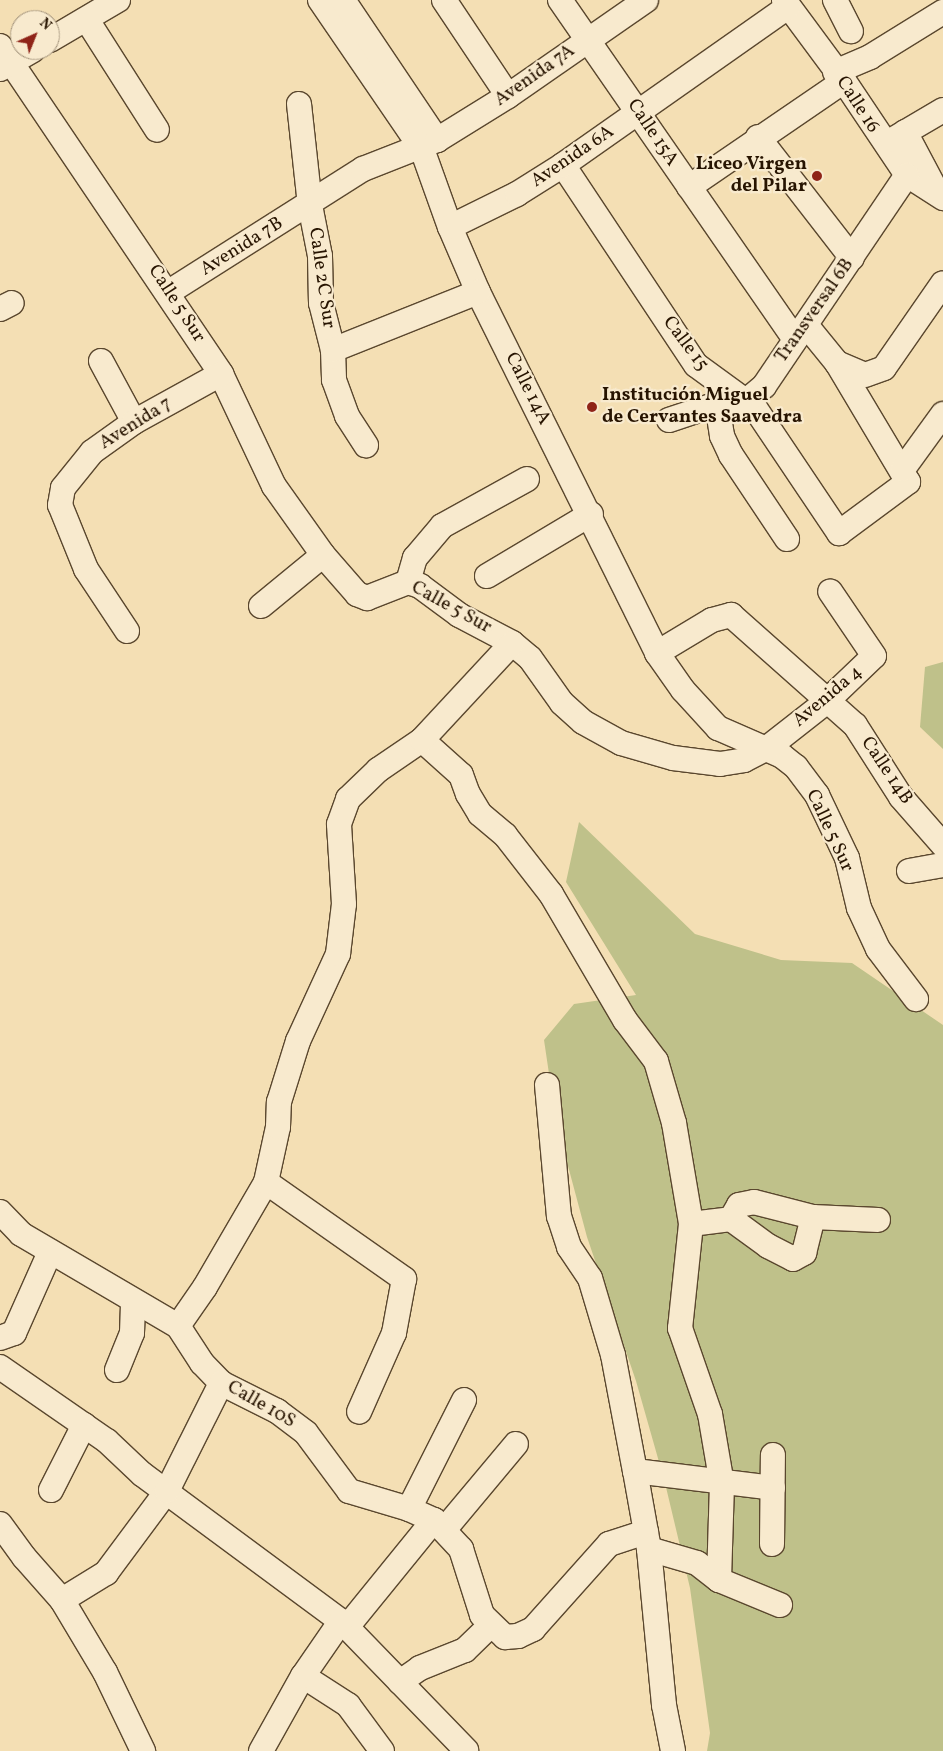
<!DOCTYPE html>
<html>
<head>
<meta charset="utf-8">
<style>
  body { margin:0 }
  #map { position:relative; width:943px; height:1751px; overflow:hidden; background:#f4dfb4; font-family:Vollkorn,serif }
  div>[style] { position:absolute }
  .green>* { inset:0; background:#bfc18a }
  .roads { filter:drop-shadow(1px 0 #5a472e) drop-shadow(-1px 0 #5a472e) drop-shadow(0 1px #5a472e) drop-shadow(0 -1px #5a472e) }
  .minor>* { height:24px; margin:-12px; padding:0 12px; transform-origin:12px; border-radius:12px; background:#f8eace }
  .dots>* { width:14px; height:14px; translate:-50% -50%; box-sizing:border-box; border:2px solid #f8eace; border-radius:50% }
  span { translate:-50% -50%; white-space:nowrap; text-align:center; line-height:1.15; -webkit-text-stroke:4.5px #f8eace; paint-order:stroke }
  .street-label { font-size:19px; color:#271401 }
  .poi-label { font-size:19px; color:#271401; font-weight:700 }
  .right { translate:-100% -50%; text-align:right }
  .left { translate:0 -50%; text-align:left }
  .north { position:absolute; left:10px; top:10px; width:50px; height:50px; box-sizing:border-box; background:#f8eace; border:1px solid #a4947c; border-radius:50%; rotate:44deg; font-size:14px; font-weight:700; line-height:20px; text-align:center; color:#271401 }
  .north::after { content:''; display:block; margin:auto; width:18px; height:22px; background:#8f2418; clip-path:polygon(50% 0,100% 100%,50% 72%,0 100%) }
</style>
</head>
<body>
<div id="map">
  <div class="green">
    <div style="clip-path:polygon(943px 662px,943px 749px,920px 727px,925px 667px)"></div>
    <div style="clip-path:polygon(579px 822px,695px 934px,781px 960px,852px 963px,943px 1025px,943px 1751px,707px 1751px,710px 1733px,690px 1588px,665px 1483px,636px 1381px,587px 1237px,556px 1121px,544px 1040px,574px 1004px,636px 995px,566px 882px)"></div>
  </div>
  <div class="roads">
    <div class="minor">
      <div style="left:320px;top:0;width:181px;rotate:55.6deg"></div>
      <div style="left:422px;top:149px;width:83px;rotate:70.3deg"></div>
      <div style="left:450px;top:227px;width:71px;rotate:66.7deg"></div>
      <div style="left:478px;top:292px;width:403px;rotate:63.6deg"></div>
      <div style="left:657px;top:653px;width:45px;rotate:54.9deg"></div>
      <div style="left:683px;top:690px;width:52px;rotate:47.4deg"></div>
      <div style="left:718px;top:728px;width:70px;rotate:23.6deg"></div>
      <div style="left:782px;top:756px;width:18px;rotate:38deg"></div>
      <div style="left:796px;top:767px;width:35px;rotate:53deg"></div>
      <div style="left:817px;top:795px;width:70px;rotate:64.5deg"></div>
      <div style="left:847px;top:858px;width:51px;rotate:76.5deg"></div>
      <div style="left:859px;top:908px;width:45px;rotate:65.1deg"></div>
      <div style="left:878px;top:949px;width:63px;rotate:52.8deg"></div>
      <div style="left:343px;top:0;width:169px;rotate:56.1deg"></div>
      <div style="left:444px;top:0;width:115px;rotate:56.3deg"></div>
      <div style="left:560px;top:0;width:413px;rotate:55.3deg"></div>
      <div style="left:784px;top:0;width:101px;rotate:53.5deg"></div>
      <div style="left:844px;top:81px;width:113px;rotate:56.2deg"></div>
      <div style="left:907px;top:175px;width:43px;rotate:32.6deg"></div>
      <div style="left:835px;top:0;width:35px;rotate:63deg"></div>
      <div style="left:87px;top:20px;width:130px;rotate:57.5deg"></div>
      <div style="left:50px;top:40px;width:79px;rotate:-30.5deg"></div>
      <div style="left:0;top:46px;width:396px;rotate:56deg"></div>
      <div style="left:221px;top:374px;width:124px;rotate:64.7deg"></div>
      <div style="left:274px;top:486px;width:85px;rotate:54.6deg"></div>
      <div style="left:323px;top:555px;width:52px;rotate:48.9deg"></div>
      <div style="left:357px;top:594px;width:11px;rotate:22deg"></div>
      <div style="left:367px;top:598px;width:44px;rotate:-21.3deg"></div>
      <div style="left:408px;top:582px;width:13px;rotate:18deg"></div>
      <div style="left:420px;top:586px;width:49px;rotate:36.6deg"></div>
      <div style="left:459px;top:615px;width:60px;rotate:27.8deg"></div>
      <div style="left:512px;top:643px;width:23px;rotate:40deg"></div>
      <div style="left:530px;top:658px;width:55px;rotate:54.6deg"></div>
      <div style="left:562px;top:703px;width:28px;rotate:42deg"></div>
      <div style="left:583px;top:722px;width:43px;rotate:28.9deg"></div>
      <div style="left:621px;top:743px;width:54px;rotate:16.1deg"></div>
      <div style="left:673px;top:758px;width:47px;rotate:7.3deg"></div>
      <div style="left:720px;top:764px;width:24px;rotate:-9deg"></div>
      <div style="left:744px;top:760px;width:25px;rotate:-27deg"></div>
      <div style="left:766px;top:749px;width:76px;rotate:-38.1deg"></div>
      <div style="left:826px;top:702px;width:66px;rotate:-43.8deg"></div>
      <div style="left:874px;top:656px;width:78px;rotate:-124.1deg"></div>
      <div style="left:0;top:69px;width:38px;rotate:-30deg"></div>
      <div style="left:835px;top:72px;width:38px;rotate:-23deg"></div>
      <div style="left:870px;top:57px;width:86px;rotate:-31.7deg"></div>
      <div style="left:299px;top:104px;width:102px;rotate:83.8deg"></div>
      <div style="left:310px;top:205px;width:52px;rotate:78.9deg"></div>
      <div style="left:320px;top:256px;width:47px;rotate:88.8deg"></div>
      <div style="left:321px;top:303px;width:49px;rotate:75.7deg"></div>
      <div style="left:333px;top:350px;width:30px;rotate:88deg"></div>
      <div style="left:334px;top:380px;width:38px;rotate:70deg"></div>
      <div style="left:347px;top:416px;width:35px;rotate:57deg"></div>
      <div style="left:905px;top:132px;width:70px;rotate:62deg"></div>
      <div style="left:758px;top:137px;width:153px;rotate:52.2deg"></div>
      <div style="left:892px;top:140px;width:59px;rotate:-30.5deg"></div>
      <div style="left:563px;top:165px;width:240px;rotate:56.4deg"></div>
      <div style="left:696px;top:365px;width:73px;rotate:36.1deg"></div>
      <div style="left:755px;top:408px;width:151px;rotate:56.1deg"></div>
      <div style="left:839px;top:533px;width:86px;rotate:-36.5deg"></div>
      <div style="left:908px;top:482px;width:139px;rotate:-120.8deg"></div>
      <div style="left:837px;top:363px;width:49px;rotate:-129.2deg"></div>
      <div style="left:689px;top:187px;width:188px;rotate:-34.4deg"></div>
      <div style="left:450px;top:227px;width:75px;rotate:-26.2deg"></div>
      <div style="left:517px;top:194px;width:54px;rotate:-32.2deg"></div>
      <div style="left:563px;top:165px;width:275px;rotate:-35.1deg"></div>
      <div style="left:169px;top:292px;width:230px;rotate:-32.4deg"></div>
      <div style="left:363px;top:169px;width:79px;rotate:-21.4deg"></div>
      <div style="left:437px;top:140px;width:84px;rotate:-31.8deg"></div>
      <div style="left:508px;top:96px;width:168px;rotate:-34.8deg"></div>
      <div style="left:0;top:309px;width:13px;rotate:-27deg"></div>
      <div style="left:333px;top:350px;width:156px;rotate:-21.8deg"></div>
      <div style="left:101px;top:361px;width:69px;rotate:61.6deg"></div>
      <div style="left:837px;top:363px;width:30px;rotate:23deg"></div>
      <div style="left:865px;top:375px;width:20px;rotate:-20deg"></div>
      <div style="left:884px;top:368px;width:103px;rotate:-55.2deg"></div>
      <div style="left:717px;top:404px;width:32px;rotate:81deg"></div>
      <div style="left:722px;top:436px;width:21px;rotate:65deg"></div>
      <div style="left:731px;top:455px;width:101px;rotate:56.3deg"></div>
      <div style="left:669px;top:420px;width:51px;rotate:-18.4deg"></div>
      <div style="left:717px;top:404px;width:28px;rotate:-4deg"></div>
      <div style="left:745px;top:402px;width:25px;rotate:-40deg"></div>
      <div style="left:764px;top:386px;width:255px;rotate:-55.9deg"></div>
      <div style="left:903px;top:469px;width:68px;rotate:-54deg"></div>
      <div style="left:487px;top:576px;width:121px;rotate:-30.8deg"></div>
      <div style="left:408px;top:582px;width:25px;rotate:-74deg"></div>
      <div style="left:415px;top:558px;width:42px;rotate:-49.8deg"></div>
      <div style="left:442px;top:526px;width:97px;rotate:-28.9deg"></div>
      <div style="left:261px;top:606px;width:80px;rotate:-39.4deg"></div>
      <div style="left:127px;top:631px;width:74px;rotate:-123.5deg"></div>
      <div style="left:86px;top:569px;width:69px;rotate:-112.1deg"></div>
      <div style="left:60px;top:505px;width:17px;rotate:-80deg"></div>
      <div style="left:63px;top:488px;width:46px;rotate:-51.1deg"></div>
      <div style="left:92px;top:452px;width:52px;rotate:-35.5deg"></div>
      <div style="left:134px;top:422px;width:99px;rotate:-28.9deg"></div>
      <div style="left:657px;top:653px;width:64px;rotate:-31deg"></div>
      <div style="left:712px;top:620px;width:20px;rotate:-15deg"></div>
      <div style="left:731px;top:615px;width:166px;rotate:41.6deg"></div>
      <div style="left:855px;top:725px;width:85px;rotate:57.4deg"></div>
      <div style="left:901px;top:797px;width:64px;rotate:48.8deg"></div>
      <div style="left:422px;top:740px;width:52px;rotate:41.9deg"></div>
      <div style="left:461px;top:775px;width:20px;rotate:70deg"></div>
      <div style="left:468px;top:794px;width:23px;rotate:59deg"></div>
      <div style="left:480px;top:814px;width:33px;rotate:40deg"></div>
      <div style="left:505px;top:835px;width:75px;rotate:52.1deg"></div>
      <div style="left:551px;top:894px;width:146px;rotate:59.6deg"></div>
      <div style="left:625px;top:1020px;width:51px;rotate:52.9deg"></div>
      <div style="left:656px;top:1061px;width:65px;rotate:73.8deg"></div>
      <div style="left:674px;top:1123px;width:102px;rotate:80.4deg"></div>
      <div style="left:691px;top:1224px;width:105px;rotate:96deg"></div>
      <div style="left:680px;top:1328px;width:91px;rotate:70.8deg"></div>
      <div style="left:710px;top:1414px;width:71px;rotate:80.3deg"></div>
      <div style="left:722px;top:1484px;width:96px;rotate:91.8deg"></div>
      <div style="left:909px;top:871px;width:35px;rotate:-10deg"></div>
      <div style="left:547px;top:1085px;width:132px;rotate:84.8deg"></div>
      <div style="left:559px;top:1216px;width:33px;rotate:72deg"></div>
      <div style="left:569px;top:1247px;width:37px;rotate:56deg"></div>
      <div style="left:590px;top:1278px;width:80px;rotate:73.4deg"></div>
      <div style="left:613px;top:1355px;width:118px;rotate:79.3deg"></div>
      <div style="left:635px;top:1471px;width:79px;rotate:79.8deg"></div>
      <div style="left:649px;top:1549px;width:157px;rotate:84.5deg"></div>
      <div style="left:664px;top:1705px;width:47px;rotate:78.9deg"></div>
      <div style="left:266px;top:1182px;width:169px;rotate:35.1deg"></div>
      <div style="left:404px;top:1279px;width:55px;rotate:100.5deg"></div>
      <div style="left:394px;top:1333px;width:86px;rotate:113.9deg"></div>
      <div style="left:0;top:1212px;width:30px;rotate:46deg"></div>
      <div style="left:21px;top:1234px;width:182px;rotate:30.4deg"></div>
      <div style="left:178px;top:1326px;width:44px;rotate:57deg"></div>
      <div style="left:202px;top:1363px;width:28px;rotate:46deg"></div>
      <div style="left:221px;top:1383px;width:63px;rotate:26.6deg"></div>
      <div style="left:277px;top:1411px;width:36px;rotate:37deg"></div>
      <div style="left:306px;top:1433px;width:72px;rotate:53.4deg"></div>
      <div style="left:349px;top:1491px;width:63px;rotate:16.7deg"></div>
      <div style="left:409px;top:1509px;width:27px;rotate:24deg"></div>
      <div style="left:434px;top:1520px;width:40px;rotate:47deg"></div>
      <div style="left:461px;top:1549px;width:69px;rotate:72.3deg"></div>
      <div style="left:482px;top:1615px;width:32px;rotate:44deg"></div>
      <div style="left:505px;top:1637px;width:13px;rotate:-4deg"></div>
      <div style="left:518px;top:1636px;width:17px;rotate:-25deg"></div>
      <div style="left:533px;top:1629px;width:114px;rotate:-48.2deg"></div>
      <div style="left:609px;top:1544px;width:39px;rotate:-18deg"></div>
      <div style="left:731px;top:1219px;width:46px;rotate:36.1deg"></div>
      <div style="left:768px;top:1246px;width:28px;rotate:27deg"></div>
      <div style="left:793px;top:1259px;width:13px;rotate:-29deg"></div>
      <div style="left:804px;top:1253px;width:37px;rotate:-76deg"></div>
      <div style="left:691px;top:1224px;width:40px;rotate:-7.1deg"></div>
      <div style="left:731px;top:1219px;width:16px;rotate:-60deg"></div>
      <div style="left:739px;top:1205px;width:15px;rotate:-11deg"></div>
      <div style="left:754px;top:1202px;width:61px;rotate:14.3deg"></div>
      <div style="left:813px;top:1217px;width:65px;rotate:2.6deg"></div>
      <div style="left:178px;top:1326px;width:47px;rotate:-55.3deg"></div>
      <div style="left:205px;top:1287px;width:121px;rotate:-59.8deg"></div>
      <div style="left:266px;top:1182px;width:56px;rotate:-77.7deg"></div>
      <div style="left:278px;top:1127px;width:25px;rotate:-88deg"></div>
      <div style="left:279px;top:1102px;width:64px;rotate:-72.7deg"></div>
      <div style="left:298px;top:1041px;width:96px;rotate:-65.3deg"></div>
      <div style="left:338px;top:954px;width:50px;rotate:-83.2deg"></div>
      <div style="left:344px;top:904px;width:80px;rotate:-93.6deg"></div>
      <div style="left:339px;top:824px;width:27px;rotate:-70deg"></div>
      <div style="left:348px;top:799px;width:42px;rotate:-44deg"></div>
      <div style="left:378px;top:770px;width:53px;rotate:-34.3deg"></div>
      <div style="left:422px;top:740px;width:132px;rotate:-47.1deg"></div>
      <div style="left:0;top:1338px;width:15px;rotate:-20deg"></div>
      <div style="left:14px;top:1333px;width:89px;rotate:-66deg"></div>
      <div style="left:0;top:1367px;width:130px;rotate:34.7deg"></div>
      <div style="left:107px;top:1441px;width:48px;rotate:43.3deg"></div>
      <div style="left:142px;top:1474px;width:247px;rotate:36.5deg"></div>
      <div style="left:341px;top:1621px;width:180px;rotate:45.9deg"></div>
      <div style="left:117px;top:1370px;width:40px;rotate:-68deg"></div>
      <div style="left:132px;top:1333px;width:31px;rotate:-88deg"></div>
      <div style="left:635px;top:1471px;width:139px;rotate:7deg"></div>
      <div style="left:51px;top:1490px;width:73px;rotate:-63.1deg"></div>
      <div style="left:409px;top:1509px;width:122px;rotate:-63.2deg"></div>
      <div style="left:0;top:1524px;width:41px;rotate:54deg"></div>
      <div style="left:24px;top:1557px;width:57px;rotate:48.5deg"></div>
      <div style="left:62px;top:1600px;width:84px;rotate:59.2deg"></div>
      <div style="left:105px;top:1672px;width:88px;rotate:64.3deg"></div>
      <div style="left:444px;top:1530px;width:112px;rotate:-50.1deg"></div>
      <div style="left:772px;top:1544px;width:89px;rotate:-89.4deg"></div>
      <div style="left:649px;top:1549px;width:50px;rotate:16.3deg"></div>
      <div style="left:697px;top:1563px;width:28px;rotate:38deg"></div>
      <div style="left:719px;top:1580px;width:66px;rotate:22.3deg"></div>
      <div style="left:62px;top:1600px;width:52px;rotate:-31.5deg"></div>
      <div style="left:106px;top:1573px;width:102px;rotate:-53.4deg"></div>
      <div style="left:167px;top:1491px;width:121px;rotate:-63.4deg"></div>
      <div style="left:347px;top:1627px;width:138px;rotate:-50.9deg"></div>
      <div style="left:303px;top:1676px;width:54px;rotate:32.8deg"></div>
      <div style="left:348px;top:1705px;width:57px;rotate:53.5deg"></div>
      <div style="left:400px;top:1682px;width:24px;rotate:-35deg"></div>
      <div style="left:420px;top:1668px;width:48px;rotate:-21.8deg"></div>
      <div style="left:465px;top:1650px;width:36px;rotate:-44deg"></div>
      <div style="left:261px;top:1751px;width:86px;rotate:-60.8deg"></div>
      <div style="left:303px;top:1676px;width:67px;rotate:-55.4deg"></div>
    </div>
  </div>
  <div class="dots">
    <div style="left:817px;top:176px;background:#8f2418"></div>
    <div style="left:592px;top:407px;background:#8f2418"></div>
  </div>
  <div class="street-label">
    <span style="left:535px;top:76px;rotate:-35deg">Avenida 7A</span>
    <span style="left:857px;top:105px;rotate:57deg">Calle 16</span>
    <span style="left:652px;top:133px;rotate:56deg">Calle 15A</span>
    <span style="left:573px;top:157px;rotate:-34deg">Avenida 6A</span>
    <span style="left:242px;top:247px;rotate:-32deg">Avenida 7B</span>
    <span style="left:321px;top:278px;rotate:82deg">Calle 2C Sur</span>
    <span style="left:176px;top:304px;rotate:57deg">Calle 5 Sur</span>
    <span style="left:815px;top:311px;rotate:-55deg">Transversal 6B</span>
    <span style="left:685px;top:344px;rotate:53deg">Calle 15</span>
    <span style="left:527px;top:389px;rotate:63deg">Calle 14A</span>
    <span style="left:136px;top:424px;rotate:-32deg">Avenida 7</span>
    <span style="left:451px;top:608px;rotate:29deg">Calle 5 Sur</span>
    <span style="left:828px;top:697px;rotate:-40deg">Avenida 4</span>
    <span style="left:886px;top:771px;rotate:56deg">Calle 14B</span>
    <span style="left:829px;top:831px;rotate:65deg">Calle 5 Sur</span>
    <span style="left:261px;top:1405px;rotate:30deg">Calle 10S</span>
  </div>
  <div class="poi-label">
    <span class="right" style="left:807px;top:176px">Liceo Virgen<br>del Pilar</span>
    <span class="left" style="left:602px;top:407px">Institución Miguel<br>de Cervantes Saavedra</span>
  </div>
  <div class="north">N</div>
</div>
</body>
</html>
